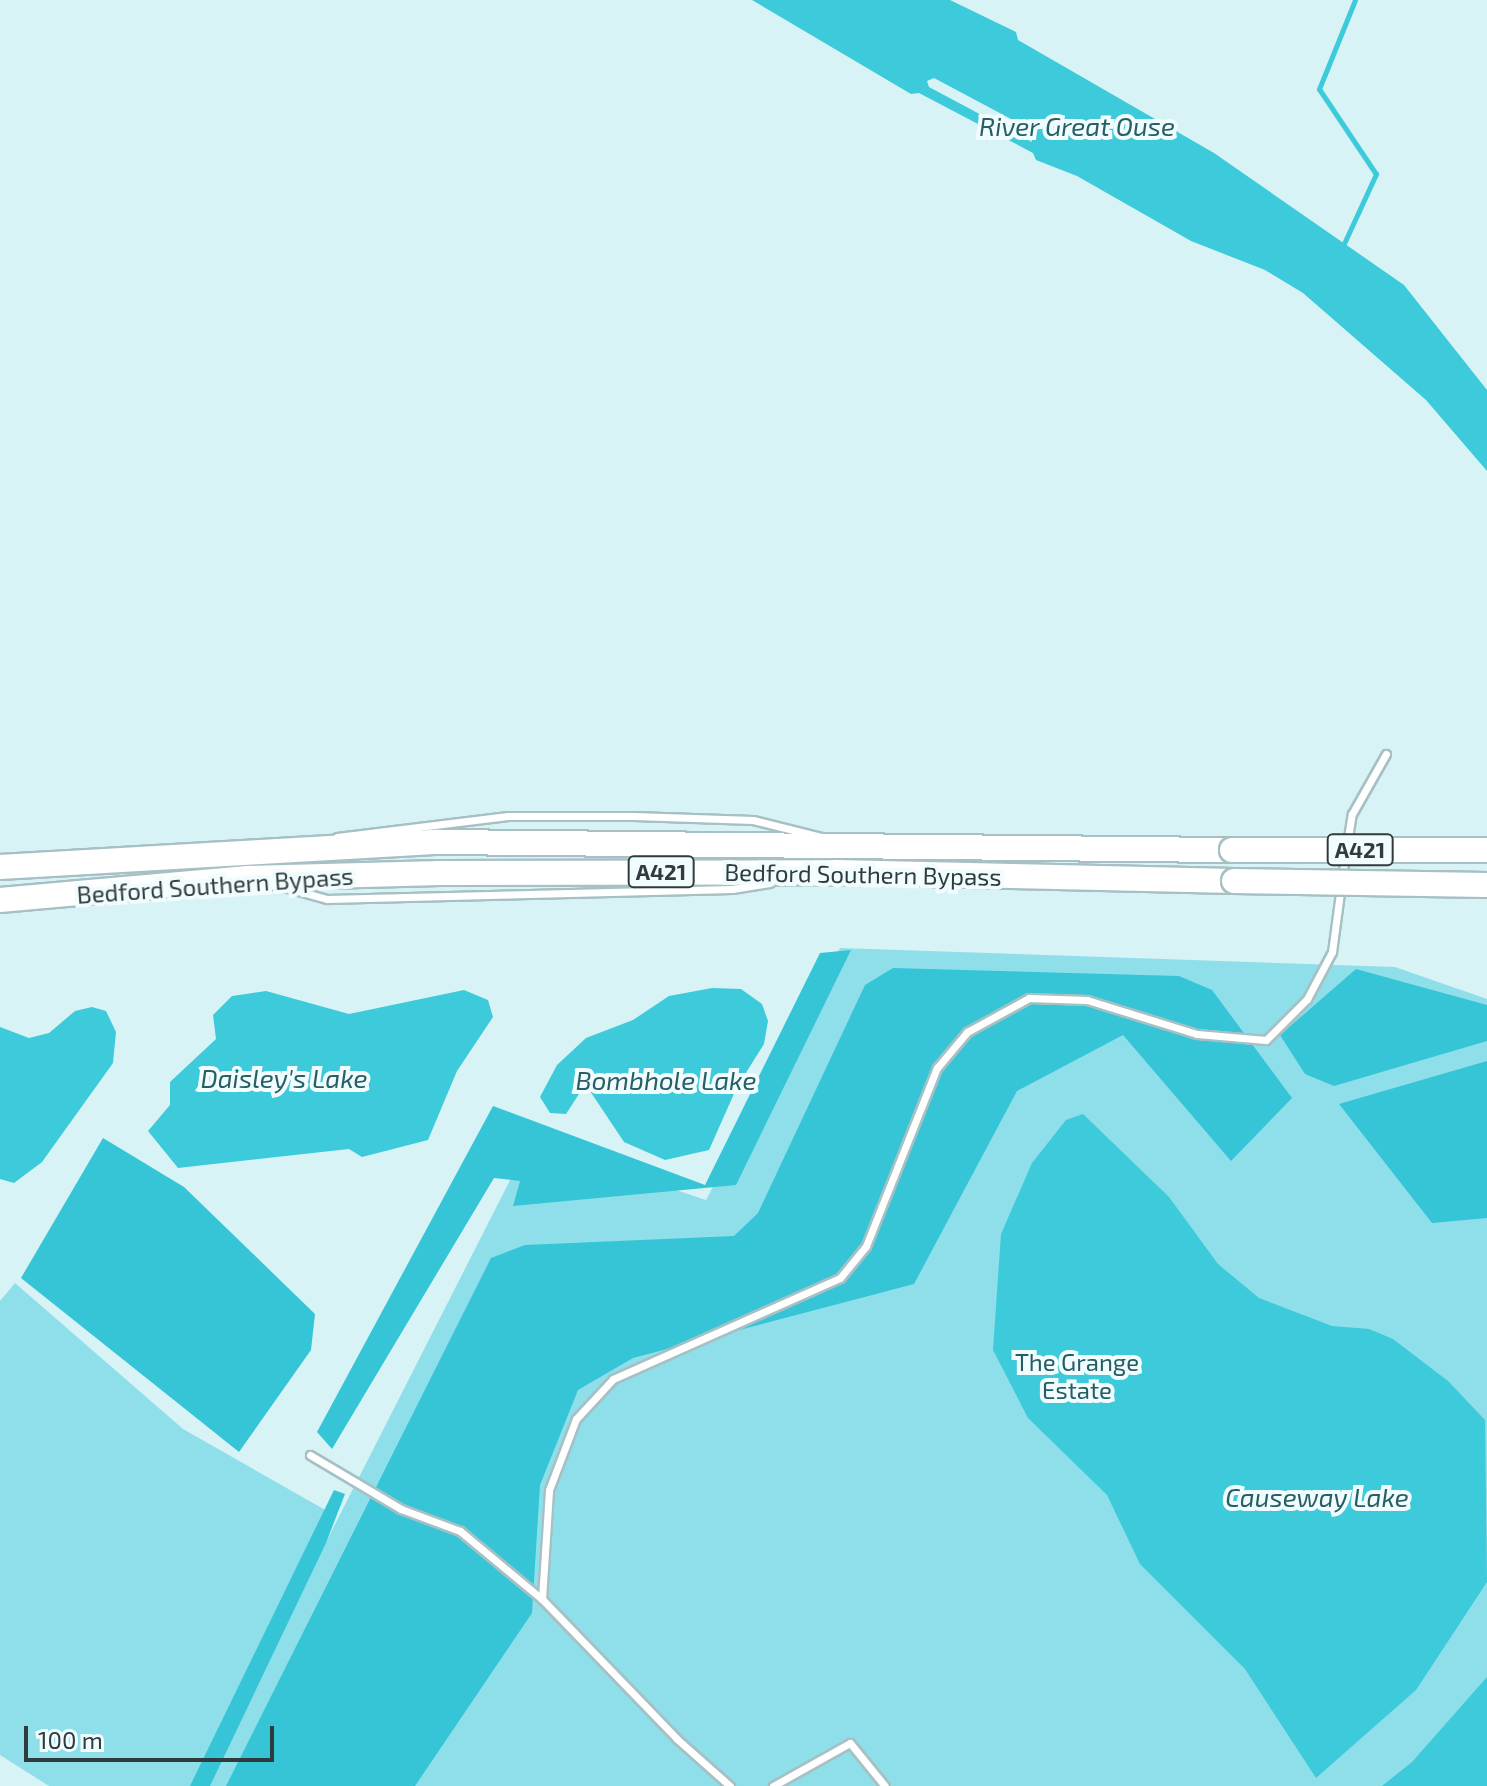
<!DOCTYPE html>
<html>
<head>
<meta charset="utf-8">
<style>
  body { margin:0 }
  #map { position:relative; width:1487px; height:1786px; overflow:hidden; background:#d7f3f6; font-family:"Exo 2",sans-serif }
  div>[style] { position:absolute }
  .green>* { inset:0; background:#8edfea }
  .forest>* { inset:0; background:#36c5d6 }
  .water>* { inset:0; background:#3dcada }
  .stream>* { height:5px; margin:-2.5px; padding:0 2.5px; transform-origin:2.5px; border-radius:2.5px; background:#3dcada }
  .roads { filter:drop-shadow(2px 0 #a6c0c4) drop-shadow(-2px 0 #a6c0c4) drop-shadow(0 2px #a6c0c4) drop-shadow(0 -2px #a6c0c4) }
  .service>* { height:7px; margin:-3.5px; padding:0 3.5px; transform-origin:3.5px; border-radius:3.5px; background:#fff }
  .trunk>* { height:24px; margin:-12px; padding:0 12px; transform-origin:12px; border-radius:12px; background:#fff }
  .bridges { filter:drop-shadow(2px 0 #a6c0c4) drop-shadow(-2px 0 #a6c0c4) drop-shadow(0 2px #a6c0c4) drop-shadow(0 -2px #a6c0c4) }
  .trunk-bridge>* { height:24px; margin:-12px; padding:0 12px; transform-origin:12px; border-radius:12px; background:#fff }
  span { translate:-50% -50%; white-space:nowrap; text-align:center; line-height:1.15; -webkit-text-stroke:8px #f1fcfe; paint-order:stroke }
  .shield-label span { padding:2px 6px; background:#f1fcfe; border:2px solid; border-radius:6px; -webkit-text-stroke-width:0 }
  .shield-label { font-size:22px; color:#303b3d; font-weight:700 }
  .street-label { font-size:24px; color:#303b3d }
  .park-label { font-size:24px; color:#255d64 }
  .water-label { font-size:26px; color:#275f66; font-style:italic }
  .scale { position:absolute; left:24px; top:1726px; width:250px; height:36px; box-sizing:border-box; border:4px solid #303b3d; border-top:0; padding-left:10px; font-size:24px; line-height:28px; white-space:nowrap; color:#303b3d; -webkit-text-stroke:6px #f1fcfe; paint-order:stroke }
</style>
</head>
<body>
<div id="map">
  <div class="green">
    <div style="clip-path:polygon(840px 948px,1395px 967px,1487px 999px,1487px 1786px,202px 1786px,530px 1141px,706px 1200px)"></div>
    <div style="clip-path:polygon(15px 1283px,183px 1429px,327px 1511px,200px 1786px,49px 1786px,0 1755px,0 1301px)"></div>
  </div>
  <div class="forest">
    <div style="clip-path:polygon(851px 950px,736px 1185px,513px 1206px,520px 1181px,494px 1178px,332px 1449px,317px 1432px,493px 1106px,705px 1185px,820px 953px)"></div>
    <div style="clip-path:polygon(893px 968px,1179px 976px,1212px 990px,1292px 1098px,1231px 1161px,1123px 1035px,1017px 1091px,914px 1284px,633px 1358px,578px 1390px,540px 1485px,532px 1613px,415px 1786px,226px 1786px,491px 1258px,525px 1245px,734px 1236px,758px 1213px,865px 985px)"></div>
    <div style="clip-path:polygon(1356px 969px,1487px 1005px,1487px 1041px,1334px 1086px,1305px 1074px,1280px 1035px)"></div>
    <div style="clip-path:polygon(1487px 1061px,1487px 1218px,1432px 1223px,1339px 1104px)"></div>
    <div style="clip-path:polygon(103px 1138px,184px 1187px,315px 1314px,311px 1350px,239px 1452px,21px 1278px)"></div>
    <div style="clip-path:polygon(334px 1490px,345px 1494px,326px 1543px,210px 1786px,190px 1786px)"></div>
  </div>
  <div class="water">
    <div style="clip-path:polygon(evenodd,752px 0,950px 0,1016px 32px,1018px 40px,1214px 153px,1404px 285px,1487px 390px,1487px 471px,1426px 400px,1303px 293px,1265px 270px,1191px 241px,1077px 176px,1036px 160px,1033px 153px,919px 93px,911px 94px,752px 0,934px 78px,1030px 129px,1032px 142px,929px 87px,927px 81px,934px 78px)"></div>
    <div style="clip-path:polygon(712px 988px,741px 989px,762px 1004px,768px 1021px,764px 1044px,737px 1087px,709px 1150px,665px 1160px,624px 1142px,590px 1091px,579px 1094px,566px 1114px,550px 1113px,540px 1097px,557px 1065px,586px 1038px,633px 1020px,669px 996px)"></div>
    <div style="clip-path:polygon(464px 990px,488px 1000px,493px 1017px,457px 1071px,428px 1140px,362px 1157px,349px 1149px,178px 1168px,148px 1131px,170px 1105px,170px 1082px,216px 1039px,213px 1015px,232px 996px,266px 991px,349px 1014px)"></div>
    <div style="clip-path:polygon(92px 1007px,106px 1011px,116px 1032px,113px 1063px,42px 1162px,14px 1183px,0 1179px,0 1027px,29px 1038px,49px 1033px,75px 1011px)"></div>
    <div style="clip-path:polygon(1083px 1114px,1169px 1197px,1218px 1264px,1259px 1298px,1332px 1326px,1369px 1329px,1393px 1339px,1448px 1381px,1485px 1420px,1487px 1582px,1416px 1690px,1316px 1778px,1245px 1669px,1140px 1564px,1107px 1495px,1028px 1418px,993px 1350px,1001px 1234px,1032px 1163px,1066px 1120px)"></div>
    <div style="clip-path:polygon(1487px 1677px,1487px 1786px,1382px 1786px,1412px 1762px)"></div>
  </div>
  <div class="stream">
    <div style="left:1341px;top:250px;width:84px;rotate:-65.3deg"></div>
    <div style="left:1376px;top:174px;width:102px;rotate:-123.8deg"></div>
    <div style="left:1319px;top:89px;width:96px;rotate:-68deg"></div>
  </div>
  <div class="roads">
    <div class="service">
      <div style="left:337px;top:837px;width:172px;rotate:-7deg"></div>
      <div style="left:508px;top:816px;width:126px"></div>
      <div style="left:634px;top:816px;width:119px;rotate:1.9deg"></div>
      <div style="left:753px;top:820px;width:70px;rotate:14deg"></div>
      <div style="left:1347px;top:844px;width:30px;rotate:-81deg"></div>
      <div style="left:1352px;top:814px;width:69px;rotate:-60.5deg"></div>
      <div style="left:280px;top:886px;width:49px;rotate:15.5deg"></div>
      <div style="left:327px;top:899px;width:405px;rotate:-1.4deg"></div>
      <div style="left:732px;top:889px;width:38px;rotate:-9deg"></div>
      <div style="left:310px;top:1455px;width:106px;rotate:30.7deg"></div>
      <div style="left:401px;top:1509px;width:63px;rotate:20.4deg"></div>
      <div style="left:460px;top:1531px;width:107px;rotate:39.7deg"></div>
      <div style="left:542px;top:1599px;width:194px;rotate:46deg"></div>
      <div style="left:677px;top:1739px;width:71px;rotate:41.6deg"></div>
      <div style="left:542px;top:1599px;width:109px;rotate:-86.3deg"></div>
      <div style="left:549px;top:1490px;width:76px;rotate:-69.2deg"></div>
      <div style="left:576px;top:1419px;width:54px;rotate:-47.2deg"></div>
      <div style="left:613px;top:1379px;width:248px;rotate:-24deg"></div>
      <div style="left:840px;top:1278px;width:41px;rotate:-50.9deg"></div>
      <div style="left:866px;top:1246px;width:192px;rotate:-68.3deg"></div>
      <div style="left:937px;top:1068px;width:47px;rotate:-50.2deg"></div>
      <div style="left:967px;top:1032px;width:71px;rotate:-28.7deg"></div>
      <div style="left:1029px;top:998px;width:58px;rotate:2deg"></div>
      <div style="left:1087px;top:1000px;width:115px;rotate:17.2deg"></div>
      <div style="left:1197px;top:1034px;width:69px;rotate:5deg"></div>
      <div style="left:1266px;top:1040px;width:58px;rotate:-45deg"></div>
      <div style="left:1307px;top:999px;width:53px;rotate:-62deg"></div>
      <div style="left:1332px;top:952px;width:97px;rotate:-82.3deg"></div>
      <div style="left:773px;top:1786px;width:88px;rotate:-29.2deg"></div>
      <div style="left:850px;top:1743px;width:55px;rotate:50.9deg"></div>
    </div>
    <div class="trunk">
      <div style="left:0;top:867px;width:439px;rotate:-3.3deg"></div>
      <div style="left:438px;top:842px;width:794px;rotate:0.58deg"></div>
      <div style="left:0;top:900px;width:249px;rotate:-5.1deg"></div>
      <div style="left:248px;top:878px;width:192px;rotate:-1.5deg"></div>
      <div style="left:440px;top:873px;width:395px;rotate:-0.1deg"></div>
      <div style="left:835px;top:872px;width:399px;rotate:1.3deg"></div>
    </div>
  </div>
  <div class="bridges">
    <div class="trunk-bridge">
      <div style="left:1232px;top:850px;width:255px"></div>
      <div style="left:1234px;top:881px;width:253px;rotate:0.9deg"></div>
    </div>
  </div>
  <div class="shield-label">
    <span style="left:1360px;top:850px">A421</span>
    <span style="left:661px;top:872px">A421</span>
  </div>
  <div class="street-label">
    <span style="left:863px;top:874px;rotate:1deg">Bedford Southern Bypass</span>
    <span style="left:215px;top:885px;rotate:-4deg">Bedford Southern Bypass</span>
  </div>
  <div class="park-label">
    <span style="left:1077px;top:1376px">The Grange<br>Estate</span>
  </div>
  <div class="water-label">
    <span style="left:1077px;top:126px">River Great Ouse</span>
    <span style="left:284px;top:1078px">Daisley's Lake</span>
    <span style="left:666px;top:1080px">Bombhole Lake</span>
    <span style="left:1317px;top:1497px">Causeway Lake</span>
  </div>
  <div class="scale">100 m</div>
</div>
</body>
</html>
